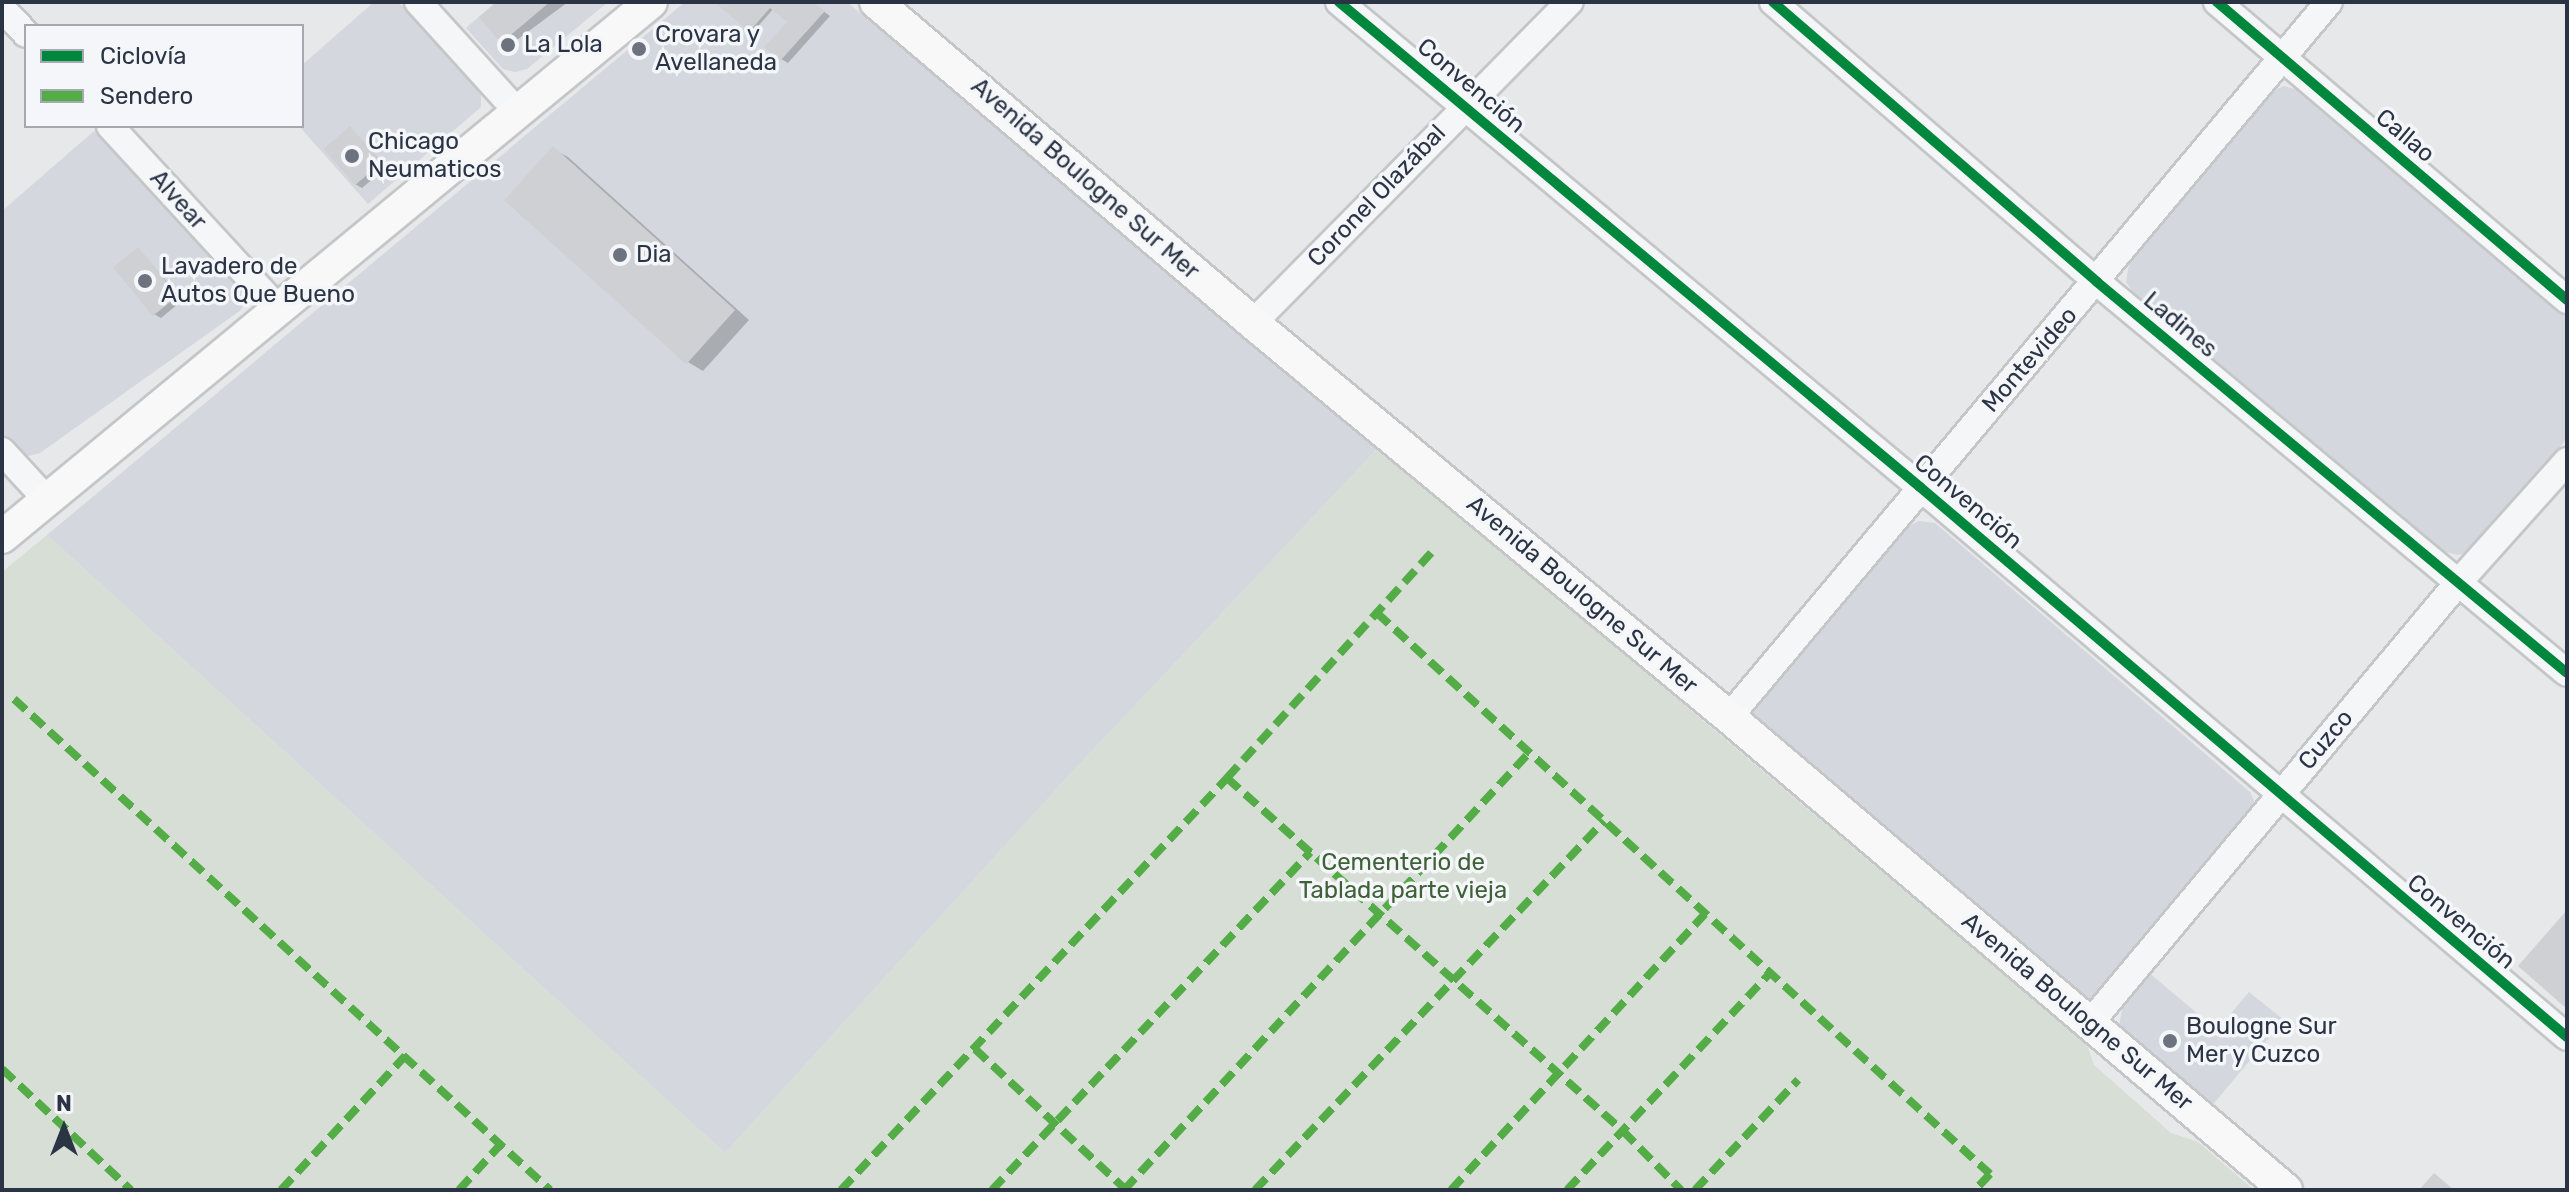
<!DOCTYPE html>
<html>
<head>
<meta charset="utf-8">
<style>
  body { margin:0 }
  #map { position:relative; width:2569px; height:1192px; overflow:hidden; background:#e6e8ea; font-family:Rubik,sans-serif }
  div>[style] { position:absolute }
  .built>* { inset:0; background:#d4d7dd }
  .green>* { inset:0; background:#d6ded6 }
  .shadow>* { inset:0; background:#0003 }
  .building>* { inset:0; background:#ced0d3; transform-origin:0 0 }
  .roads { filter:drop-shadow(2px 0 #c4c6c8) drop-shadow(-2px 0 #c4c6c8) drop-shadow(0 2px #c4c6c8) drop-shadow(0 -2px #c4c6c8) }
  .minor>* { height:26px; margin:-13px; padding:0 13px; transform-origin:13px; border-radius:13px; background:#f5f6f7 }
  .major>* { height:32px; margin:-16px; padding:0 16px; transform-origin:16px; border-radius:16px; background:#f8f8f8 }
  .quiet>* { height:8px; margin-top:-4px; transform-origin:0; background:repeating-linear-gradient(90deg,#54ac47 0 16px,transparent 0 24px) }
  .cycleway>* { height:10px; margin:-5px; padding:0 5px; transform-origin:5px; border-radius:5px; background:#00873e }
  .dots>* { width:22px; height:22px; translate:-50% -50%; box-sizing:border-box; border:4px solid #f4f6f9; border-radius:50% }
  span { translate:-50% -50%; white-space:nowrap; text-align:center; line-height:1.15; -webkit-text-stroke:7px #f4f6f9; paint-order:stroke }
  .poi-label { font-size:24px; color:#2b3445 }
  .left { translate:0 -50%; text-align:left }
  .street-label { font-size:24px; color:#2b3445 }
  .park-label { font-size:24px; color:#3f6138 }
  .frame { position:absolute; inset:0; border:4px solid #2b3445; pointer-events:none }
  .legend { position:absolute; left:24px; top:24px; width:280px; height:104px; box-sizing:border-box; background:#f4f6f9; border:2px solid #a4a8b1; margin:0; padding:10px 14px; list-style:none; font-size:24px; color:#2b3445 }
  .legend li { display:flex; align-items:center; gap:16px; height:40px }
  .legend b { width:40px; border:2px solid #a4a8b1 }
  .north { position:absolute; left:24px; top:1088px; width:80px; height:80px; -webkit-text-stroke:6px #f4f6f9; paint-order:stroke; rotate:0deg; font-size:22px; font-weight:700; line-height:32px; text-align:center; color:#2b3445 }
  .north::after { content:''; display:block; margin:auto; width:28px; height:36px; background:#2b3445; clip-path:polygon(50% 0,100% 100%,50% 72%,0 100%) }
</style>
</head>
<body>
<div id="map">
  <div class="built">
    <div style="clip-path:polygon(374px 2px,398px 2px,475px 80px,481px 95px,481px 107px,368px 204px,299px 126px,302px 126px,302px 65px)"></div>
    <div style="clip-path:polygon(496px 2px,608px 2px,527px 69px,515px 72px,503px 69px,466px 28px)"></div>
    <div style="clip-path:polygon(685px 2px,847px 2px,1379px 447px,1072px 772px,725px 1153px,47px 535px)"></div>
    <div style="clip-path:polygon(2284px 86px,2298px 90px,2567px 318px,2567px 438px,2479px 549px,2458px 555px,2438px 550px,2135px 295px,2126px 282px,2129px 264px,2270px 92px)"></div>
    <div style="clip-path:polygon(94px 131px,244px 289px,246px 298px,241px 310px,40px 453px,28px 456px,16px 452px,2px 435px,2px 211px)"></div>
    <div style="clip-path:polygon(1919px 521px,1935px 523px,2250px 792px,2255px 803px,2251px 813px,2105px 995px,2091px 1000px,2077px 995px,1758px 724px,1752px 713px,1756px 701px,1905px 528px)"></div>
    <div style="clip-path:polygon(2148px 972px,2217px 1030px,2249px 992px,2284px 1020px,2210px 1108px,2124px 1036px,2119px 1025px,2124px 1001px)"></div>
  </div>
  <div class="green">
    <div style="clip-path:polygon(1379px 447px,2087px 1045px,2094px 1065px,2171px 1133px,2198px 1142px,2254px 1190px,2px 1190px,2px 572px,47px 535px,725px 1153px,1072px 772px)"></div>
  </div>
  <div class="shadow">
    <div style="clip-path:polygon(500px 2px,568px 2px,510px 45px,502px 41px)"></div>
    <div style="clip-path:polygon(719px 2px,811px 2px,830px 16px,788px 63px,781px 59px,790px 22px,774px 8px,753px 32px)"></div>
    <div style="clip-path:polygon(350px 129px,387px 167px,362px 188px,355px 184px)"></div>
    <div style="clip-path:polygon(553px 149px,568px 157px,749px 320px,703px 371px,688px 362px)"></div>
    <div style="clip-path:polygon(138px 249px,183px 300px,161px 318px,154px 314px)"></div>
  </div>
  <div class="building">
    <div style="clip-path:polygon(497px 2px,550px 2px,501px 43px,479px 17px)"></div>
    <div style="clip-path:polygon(715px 2px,813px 2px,825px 11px,780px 61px,764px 47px,787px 22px,770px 8px,749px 32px)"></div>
    <div style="left:350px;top:126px;width:48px;height:35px;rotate:49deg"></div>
    <div style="left:553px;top:146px;width:245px;height:73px;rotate:42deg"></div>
    <div style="left:138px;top:247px;width:63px;height:32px;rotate:51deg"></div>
    <div style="clip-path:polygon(2567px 910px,2567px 1009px,2518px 966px)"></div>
    <div style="clip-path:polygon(2434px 1173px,2454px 1190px,2419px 1190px)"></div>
  </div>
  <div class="roads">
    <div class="minor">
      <div style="left:418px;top:2px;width:147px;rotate:47.8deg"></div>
      <div style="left:1339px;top:2px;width:757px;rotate:39.85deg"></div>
      <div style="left:1920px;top:487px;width:849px;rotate:40.37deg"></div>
      <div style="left:1773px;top:2px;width:428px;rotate:40.8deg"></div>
      <div style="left:2097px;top:282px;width:611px;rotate:39.76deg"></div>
      <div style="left:2217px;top:2px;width:460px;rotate:40.4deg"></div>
      <div style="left:2px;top:8px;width:35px;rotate:47deg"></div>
      <div style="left:110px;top:126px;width:248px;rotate:47.4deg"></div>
      <div style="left:1253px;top:323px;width:451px;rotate:-45.4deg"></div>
      <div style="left:2px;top:451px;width:67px;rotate:47.4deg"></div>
      <div style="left:1729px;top:717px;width:933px;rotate:-50deg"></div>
      <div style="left:2090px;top:1023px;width:572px;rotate:-50.1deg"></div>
      <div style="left:2457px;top:584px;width:165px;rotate:-48.2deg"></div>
    </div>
    <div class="major">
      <div style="left:876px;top:2px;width:495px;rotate:40.4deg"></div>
      <div style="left:1253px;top:323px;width:618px;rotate:39.62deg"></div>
      <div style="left:1729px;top:717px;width:731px;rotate:40.34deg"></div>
      <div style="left:2px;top:537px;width:841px;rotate:-39.5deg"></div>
    </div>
  </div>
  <div class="quiet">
    <div style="left:1377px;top:613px;width:831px;rotate:42.46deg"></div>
    <div style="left:1990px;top:1174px;width:22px;rotate:133deg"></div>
    <div style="left:14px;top:699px;width:727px;rotate:42.49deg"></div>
    <div style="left:1227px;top:778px;width:530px;rotate:41.71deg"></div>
    <div style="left:1623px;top:1131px;width:83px;rotate:45.5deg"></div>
    <div style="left:975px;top:1049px;width:207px;rotate:43deg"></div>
    <div style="left:2px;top:1069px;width:177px;rotate:43.2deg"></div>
    <div style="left:281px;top:1190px;width:183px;rotate:-47.2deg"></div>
    <div style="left:459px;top:1190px;width:62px;rotate:-47.6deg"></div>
    <div style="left:841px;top:1190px;width:565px;rotate:-46.87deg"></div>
    <div style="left:1227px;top:778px;width:305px;rotate:-47.8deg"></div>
    <div style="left:992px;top:1190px;width:464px;rotate:-46.7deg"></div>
    <div style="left:1124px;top:1190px;width:596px;rotate:-47.18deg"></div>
    <div style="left:1255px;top:1190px;width:508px;rotate:-46.6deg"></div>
    <div style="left:1451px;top:1190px;width:375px;rotate:-47.4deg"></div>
    <div style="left:1567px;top:1190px;width:297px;rotate:-46.9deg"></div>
    <div style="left:1695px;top:1190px;width:151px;rotate:-46.9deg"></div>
  </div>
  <div class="cycleway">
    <div style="left:1339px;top:2px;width:757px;rotate:39.85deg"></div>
    <div style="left:1920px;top:487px;width:849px;rotate:40.37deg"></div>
    <div style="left:1773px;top:2px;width:428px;rotate:40.8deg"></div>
    <div style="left:2097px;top:282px;width:611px;rotate:39.76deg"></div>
    <div style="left:2217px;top:2px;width:460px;rotate:40.4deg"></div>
  </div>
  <div class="dots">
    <div style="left:508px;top:45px;background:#6c737f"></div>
    <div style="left:639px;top:49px;background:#6c737f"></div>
    <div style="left:352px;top:156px;background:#6c737f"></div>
    <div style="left:620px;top:255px;background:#6c737f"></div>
    <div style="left:145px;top:281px;background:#6c737f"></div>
    <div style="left:2170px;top:1041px;background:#6c737f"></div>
  </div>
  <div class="poi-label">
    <span class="left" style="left:655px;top:49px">Crovara y<br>Avellaneda</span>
    <span class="left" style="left:524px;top:45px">La Lola</span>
    <span class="left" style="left:368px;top:156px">Chicago<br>Neumaticos</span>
    <span class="left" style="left:636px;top:255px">Dia</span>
    <span class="left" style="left:161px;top:281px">Lavadero de<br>Autos Que Bueno</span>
    <span class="left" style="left:2186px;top:1041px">Boulogne Sur<br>Mer y Cuzco</span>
  </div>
  <div class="street-label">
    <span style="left:1471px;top:86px;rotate:40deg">Convención</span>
    <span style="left:2405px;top:136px;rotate:40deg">Callao</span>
    <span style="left:1085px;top:179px;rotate:41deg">Avenida Boulogne Sur Mer</span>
    <span style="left:1377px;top:196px;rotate:-46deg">Coronel Olazábal</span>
    <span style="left:178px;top:200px;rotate:48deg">Alvear</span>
    <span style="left:2180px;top:325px;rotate:40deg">Ladines</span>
    <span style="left:2030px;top:360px;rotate:-49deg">Montevideo</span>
    <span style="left:1968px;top:502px;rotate:40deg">Convención</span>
    <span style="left:1582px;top:595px;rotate:40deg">Avenida Boulogne Sur Mer</span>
    <span style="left:2326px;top:740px;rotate:-50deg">Cuzco</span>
    <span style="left:2461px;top:922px;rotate:40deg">Convención</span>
    <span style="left:2077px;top:1012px;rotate:40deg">Avenida Boulogne Sur Mer</span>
  </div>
  <div class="park-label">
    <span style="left:1403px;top:877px">Cementerio de<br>Tablada parte vieja</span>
  </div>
  <div class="frame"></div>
  <ul class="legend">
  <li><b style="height:10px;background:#00873e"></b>Ciclovía</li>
  <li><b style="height:10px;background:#54ac47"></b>Sendero</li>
  </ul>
  <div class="north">N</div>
</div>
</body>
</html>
